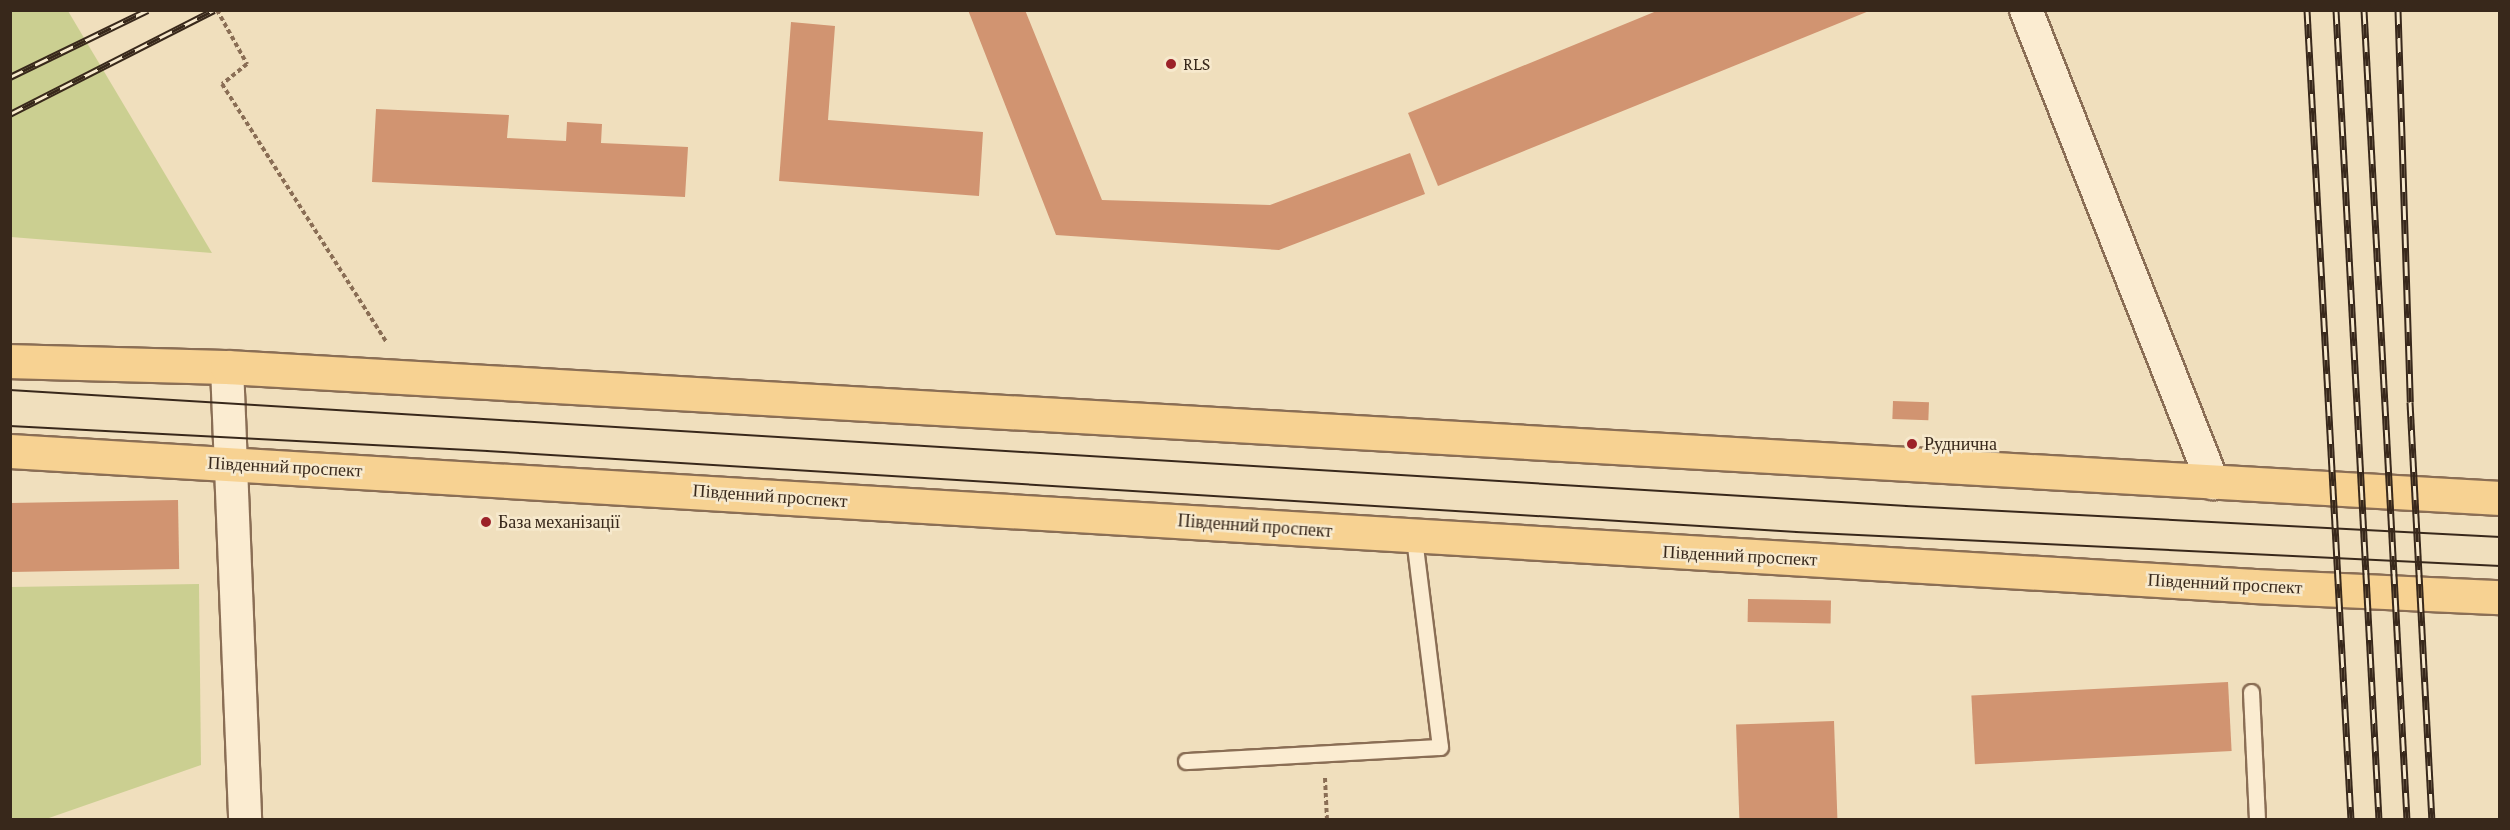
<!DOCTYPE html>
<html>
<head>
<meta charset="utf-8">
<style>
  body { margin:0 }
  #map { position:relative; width:2510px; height:830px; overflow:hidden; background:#f0dfbd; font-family:"Crimson Pro",serif }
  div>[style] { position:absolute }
  .green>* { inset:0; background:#cbcf91 }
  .building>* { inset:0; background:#d19471; transform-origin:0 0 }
  .path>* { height:4px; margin-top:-2px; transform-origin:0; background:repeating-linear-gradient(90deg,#8a6e55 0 4.5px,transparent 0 7.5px) }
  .roads { filter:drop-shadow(2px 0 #8a6e55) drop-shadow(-2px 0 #8a6e55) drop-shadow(0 2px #8a6e55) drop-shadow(0 -2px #8a6e55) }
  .service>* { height:15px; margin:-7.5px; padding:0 7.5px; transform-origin:7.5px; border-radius:7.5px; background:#fbecd1 }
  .minor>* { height:32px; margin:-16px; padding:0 16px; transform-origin:16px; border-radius:16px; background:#fbecd1 }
  .primary>* { height:33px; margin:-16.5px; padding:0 16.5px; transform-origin:16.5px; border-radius:16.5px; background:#f7d292 }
  .tram>* { height:1.5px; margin:-0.75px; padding:0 0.75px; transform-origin:0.75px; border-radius:0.75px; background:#38281b }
  .rail>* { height:7px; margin-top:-3.5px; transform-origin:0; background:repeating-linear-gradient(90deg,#f7e9cd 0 14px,#38281b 0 28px); box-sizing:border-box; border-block:2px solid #38281b }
  .dots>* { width:16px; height:16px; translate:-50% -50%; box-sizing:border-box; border:3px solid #f7e9cd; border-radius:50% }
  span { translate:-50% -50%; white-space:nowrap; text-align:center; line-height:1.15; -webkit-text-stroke:5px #f7e9cd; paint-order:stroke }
  .poi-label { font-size:18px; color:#38281b }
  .left { translate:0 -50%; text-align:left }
  .street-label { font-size:18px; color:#38281b }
  .frame { position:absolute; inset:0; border:12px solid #38281b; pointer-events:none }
</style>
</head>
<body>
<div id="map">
  <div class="green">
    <div style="clip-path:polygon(10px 11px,68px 11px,212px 253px,11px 237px)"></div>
    <div style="clip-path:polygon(199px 584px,201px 765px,46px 819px,11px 819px,11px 587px)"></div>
  </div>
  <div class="building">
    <div style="clip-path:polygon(968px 10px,1025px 10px,1102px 200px,1270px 205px,1410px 153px,1425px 194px,1279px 250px,1056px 235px)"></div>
    <div style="clip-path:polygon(1659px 10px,1869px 11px,1438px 186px,1408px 113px)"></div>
    <div style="clip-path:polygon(791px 22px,835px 26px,828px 120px,983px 132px,979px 196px,779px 181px)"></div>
    <div style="clip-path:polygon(376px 109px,509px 115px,507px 138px,566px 141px,567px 122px,602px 124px,601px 143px,688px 147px,685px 197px,372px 182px)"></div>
    <div style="left:1893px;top:401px;width:36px;height:18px;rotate:2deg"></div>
    <div style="left:178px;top:500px;width:69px;height:168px;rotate:89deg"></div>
    <div style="left:1748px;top:599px;width:83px;height:23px;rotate:1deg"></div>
    <div style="left:2228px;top:682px;width:69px;height:257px;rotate:87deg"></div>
    <div style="left:1834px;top:721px;width:99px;height:98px;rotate:88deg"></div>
  </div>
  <div class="path">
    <div style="left:217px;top:10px;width:62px;rotate:60.9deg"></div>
    <div style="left:247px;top:64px;width:32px;rotate:141deg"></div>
    <div style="left:222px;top:84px;width:305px;rotate:57.5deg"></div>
    <div style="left:1325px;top:778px;width:42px;rotate:87.3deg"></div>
  </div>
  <div class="roads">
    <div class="service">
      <div style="left:2251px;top:692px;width:128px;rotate:87.3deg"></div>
      <div style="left:1186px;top:761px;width:254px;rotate:-3.2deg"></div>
      <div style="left:1440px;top:747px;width:212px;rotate:-97.1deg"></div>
    </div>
    <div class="minor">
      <div style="left:2026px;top:10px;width:509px;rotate:68.43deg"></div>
      <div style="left:227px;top:367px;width:453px;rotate:87.7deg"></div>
    </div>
    <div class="primary">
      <div style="left:10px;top:361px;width:217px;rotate:1.6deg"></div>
      <div style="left:227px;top:367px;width:2277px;rotate:3.3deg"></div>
      <div style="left:10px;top:451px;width:2248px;rotate:3.44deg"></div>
      <div style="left:2254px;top:586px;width:246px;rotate:2.6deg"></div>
    </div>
  </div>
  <div class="tram">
    <div style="left:10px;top:390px;width:1900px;rotate:3.5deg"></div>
    <div style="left:1906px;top:506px;width:595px;rotate:2.99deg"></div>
    <div style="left:10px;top:426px;width:478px;rotate:3deg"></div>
    <div style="left:487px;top:451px;width:1312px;rotate:3.54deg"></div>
    <div style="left:1796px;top:532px;width:705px;rotate:2.76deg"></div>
  </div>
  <div class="rail">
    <div style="left:2307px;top:10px;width:811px;rotate:86.89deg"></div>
    <div style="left:2336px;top:10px;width:811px;rotate:86.96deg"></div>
    <div style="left:2364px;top:10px;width:811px;rotate:86.96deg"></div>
    <div style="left:2398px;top:10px;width:392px;rotate:88.2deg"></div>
    <div style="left:2410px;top:402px;width:419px;rotate:87deg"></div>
    <div style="left:10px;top:77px;width:153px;rotate:-25.9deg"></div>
    <div style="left:10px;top:114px;width:229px;rotate:-27deg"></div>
  </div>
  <div class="dots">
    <div style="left:1171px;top:64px;background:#9c2229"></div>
    <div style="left:1912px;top:444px;background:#9c2229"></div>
    <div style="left:486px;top:522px;background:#9c2229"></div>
  </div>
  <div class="poi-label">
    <span class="left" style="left:1183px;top:64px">RLS</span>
    <span class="left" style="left:1924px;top:444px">Руднична</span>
    <span class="left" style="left:498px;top:522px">База механізації</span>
  </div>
  <div class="street-label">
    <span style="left:285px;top:467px;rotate:3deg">Південний проспект</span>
    <span style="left:770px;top:496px;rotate:4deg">Південний проспект</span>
    <span style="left:1255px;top:526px;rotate:4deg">Південний проспект</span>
    <span style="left:1740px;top:556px;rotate:3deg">Південний проспект</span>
    <span style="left:2225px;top:584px;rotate:3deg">Південний проспект</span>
  </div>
  <div class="frame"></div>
</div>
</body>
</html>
